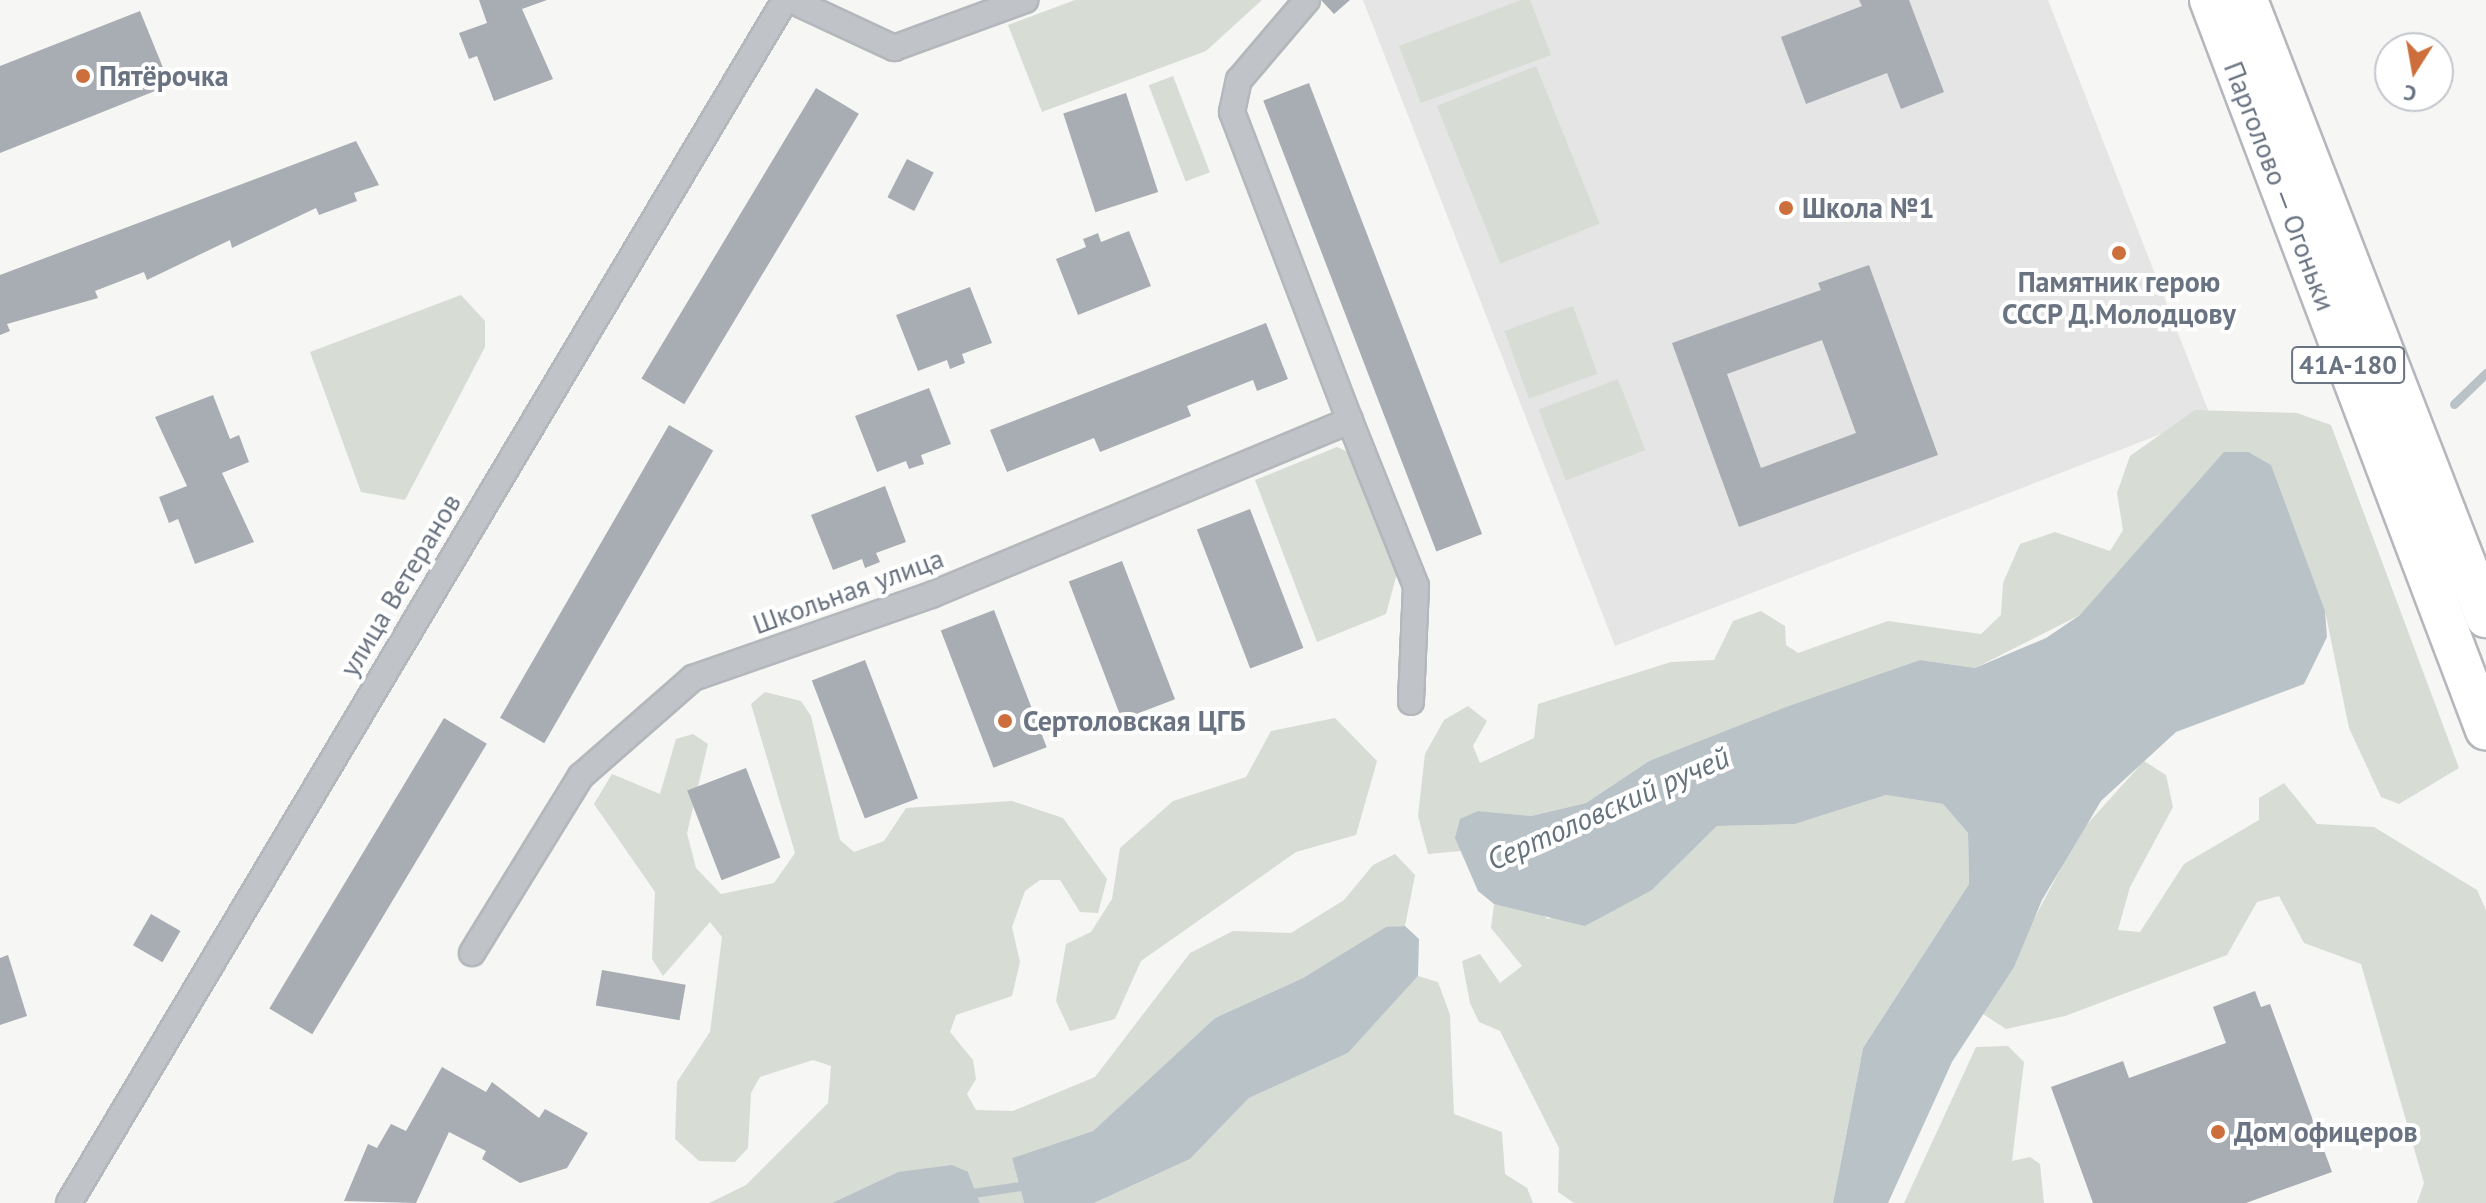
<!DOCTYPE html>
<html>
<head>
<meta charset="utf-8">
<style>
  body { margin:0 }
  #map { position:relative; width:2486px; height:1203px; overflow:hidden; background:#f6f6f4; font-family:"PT Sans",sans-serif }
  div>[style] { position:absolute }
  .built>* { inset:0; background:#e4e5e4 }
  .green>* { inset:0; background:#d7dcd5; transform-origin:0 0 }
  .water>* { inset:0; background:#b9c2c6 }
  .stream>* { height:9px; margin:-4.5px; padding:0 4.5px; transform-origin:4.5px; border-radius:4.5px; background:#b9c2c6 }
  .building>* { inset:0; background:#a8adb3; transform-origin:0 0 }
  .roads { filter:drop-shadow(2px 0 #b4b7bb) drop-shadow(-2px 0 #b4b7bb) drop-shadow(0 2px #b4b7bb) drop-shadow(0 -2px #b4b7bb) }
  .minor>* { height:24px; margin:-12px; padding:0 12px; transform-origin:12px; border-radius:12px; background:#c0c3c7 }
  .primary>* { height:40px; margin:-20px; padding:0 20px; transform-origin:20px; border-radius:20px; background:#fff }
  .dots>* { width:22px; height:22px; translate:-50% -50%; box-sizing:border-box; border:4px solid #fff; border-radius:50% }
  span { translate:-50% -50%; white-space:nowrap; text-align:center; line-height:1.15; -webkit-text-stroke:8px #fff; paint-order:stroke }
  .shield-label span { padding:2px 6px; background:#fff; border:2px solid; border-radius:6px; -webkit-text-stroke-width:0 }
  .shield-label { font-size:26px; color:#697381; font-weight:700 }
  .poi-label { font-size:28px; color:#697381; font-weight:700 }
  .left { translate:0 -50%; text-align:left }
  .street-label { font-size:28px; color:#697381 }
  .water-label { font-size:30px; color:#65737d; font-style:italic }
  .north { position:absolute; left:2374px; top:32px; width:80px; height:80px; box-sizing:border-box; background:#fff; border:2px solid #c3c7cd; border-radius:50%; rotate:191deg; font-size:22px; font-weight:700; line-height:32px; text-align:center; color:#697381 }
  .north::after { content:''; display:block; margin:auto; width:28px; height:36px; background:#cd6f3c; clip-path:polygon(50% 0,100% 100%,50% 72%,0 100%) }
</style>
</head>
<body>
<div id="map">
  <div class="built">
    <div style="clip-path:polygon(1363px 0,2048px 0,2210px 415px,1615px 646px)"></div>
  </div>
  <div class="green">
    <div style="clip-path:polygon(1075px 0,1262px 0,1206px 51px,1042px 112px,1008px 25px)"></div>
    <div style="clip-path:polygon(1521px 0,1530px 0,1551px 55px,1421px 103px,1399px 46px)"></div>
    <div style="left:1536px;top:66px;width:170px;height:107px;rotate:68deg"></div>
    <div style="left:1173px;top:76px;width:103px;height:26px;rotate:69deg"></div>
    <div style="clip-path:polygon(461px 295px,485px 321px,485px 347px,405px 500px,361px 492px,310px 352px)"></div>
    <div style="left:1573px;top:306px;width:72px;height:73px;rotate:70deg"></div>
    <div style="left:1618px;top:379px;width:76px;height:85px;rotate:69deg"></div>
    <div style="clip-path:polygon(2195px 410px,2297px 413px,2331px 425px,2459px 768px,2399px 804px,2381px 797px,2349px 728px,2325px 611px,2080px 615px,1975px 668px,1920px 660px,1649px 761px,1586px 803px,1531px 816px,1477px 811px,1456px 838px,1461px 851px,1428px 854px,1418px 816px,1425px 754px,1444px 720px,1468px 706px,1487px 721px,1473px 746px,1480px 763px,1534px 738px,1538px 704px,1671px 662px,1714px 660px,1733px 621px,1761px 611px,1785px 626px,1786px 645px,1798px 653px,1888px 621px,1981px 634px,2001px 615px,2003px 583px,2020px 544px,2055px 532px,2110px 551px,2123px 530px,2117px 493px,2130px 456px)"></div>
    <div style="clip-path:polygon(1337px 447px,1350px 453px,1397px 573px,1386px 614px,1317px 642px,1255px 480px)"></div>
    <div style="clip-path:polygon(765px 692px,801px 701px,811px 716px,840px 840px,854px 852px,884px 841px,906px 808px,1012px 801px,1063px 818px,1107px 879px,1098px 913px,1080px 912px,1060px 880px,1040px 880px,1025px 891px,1012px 927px,1020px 962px,1012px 996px,956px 1015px,950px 1032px,973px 1060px,976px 1079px,967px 1094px,976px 1110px,1013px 1111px,1095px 1077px,1190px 953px,1233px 931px,1291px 933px,1344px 900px,1373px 865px,1395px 854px,1415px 875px,1405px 926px,1386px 928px,1303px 978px,1215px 1018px,1093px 1131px,1012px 1158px,1024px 1203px,980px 1203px,968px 1172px,898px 1172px,832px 1203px,709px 1203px,746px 1185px,828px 1103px,831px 1066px,813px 1060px,760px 1077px,751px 1093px,748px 1148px,735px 1162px,699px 1161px,675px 1139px,677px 1082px,710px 1032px,722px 937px,710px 922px,663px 976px,652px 959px,655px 892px,594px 804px,612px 774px,660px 794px,676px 739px,693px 734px,708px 744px,687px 833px,696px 868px,721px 894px,774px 883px,795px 853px,751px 704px)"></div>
    <div style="clip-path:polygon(1335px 718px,1377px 761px,1356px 835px,1296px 852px,1141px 961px,1115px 1019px,1070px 1031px,1056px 1001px,1066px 944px,1091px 932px,1112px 899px,1120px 848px,1173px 801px,1246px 777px,1271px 731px)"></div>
    <div style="clip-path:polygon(2144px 761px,2166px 775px,2173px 807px,2130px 887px,2118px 930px,2140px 932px,2184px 864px,2259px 820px,2259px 798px,2284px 783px,2317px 824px,2374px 827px,2477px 890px,2486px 910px,2486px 1203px,2417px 1203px,2424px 1183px,2361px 964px,2304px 943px,2279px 896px,2257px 902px,2227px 955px,2065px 1016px,2006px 1029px,1983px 1014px,2081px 831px)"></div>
    <div style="clip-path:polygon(1886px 795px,1943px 804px,1968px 833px,1969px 884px,1863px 1048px,1833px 1203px,1574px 1203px,1558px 1192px,1559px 1148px,1500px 1031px,1479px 1022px,1470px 1003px,1462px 961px,1480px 954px,1500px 983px,1522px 966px,1491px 928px,1494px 904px,1533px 907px,1548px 919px,1652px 890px,1717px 826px,1795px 824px)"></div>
    <div style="clip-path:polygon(1418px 976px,1438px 982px,1450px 1015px,1454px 1114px,1502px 1132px,1505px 1174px,1527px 1188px,1533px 1203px,1094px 1203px,1190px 1159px,1249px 1098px,1348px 1053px)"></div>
    <div style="clip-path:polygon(2008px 1046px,2024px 1062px,2012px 1161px,2030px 1157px,2040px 1164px,2044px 1203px,1904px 1203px,1976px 1047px)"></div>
  </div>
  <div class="water">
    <div style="clip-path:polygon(2224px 452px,2248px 452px,2271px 465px,2325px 611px,2327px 637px,2304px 684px,2176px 732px,2101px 801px,2042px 900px,2014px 967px,1952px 1062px,1888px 1203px,1833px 1203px,1863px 1048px,1969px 884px,1968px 833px,1943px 804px,1886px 795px,1795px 824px,1717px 826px,1652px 890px,1585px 926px,1494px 904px,1478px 891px,1455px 838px,1460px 819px,1478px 811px,1531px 816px,1586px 803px,1649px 761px,1789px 706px,1920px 660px,1975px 668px,2046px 638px,2080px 615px)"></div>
    <div style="clip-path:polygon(1405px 926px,1419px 939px,1418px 976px,1348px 1053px,1249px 1098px,1190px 1159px,1094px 1203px,1024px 1203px,1012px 1158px,1093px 1131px,1215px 1018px,1303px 978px,1386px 927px)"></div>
    <div style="clip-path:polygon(952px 1165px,968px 1172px,980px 1203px,832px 1203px,898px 1172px)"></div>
  </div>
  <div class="stream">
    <div style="left:2454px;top:404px;width:45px;rotate:-44.1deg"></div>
    <div style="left:966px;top:1194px;width:62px;rotate:-8.4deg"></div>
  </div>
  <div class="building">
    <div style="clip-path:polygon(479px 0,547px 0,522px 9px,553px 79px,494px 101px,477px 56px,469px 59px,459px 33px,487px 23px)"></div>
    <div style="clip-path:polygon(1321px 0,1350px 0,1334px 14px)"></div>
    <div style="clip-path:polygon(1859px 0,1909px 0,1944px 92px,1901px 109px,1887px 73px,1806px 104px,1781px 37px,1862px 6px)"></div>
    <div style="clip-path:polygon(140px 11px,170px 85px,0 153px,0 66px)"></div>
    <div style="left:1309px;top:83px;width:483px;height:49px;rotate:69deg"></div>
    <div style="left:816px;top:88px;width:50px;height:339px;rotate:31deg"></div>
    <div style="left:1126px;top:93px;width:104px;height:66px;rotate:72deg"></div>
    <div style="clip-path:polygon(356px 141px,379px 185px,354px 193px,357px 201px,319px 215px,316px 208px,232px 248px,230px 240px,147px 280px,144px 272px,95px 291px,98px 298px,7px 324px,10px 331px,0 335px,0 275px)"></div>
    <div style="left:907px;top:159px;width:30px;height:43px;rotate:27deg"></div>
    <div style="clip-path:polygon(1129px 231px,1151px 286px,1078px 315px,1056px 259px,1086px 247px,1083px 239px,1091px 236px,1098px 233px,1101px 242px)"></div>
    <div style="clip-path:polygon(evenodd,1869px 265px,1938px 455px,1739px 527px,1672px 343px,1821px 290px,1818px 283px,1869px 265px,1822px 340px,1856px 433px,1761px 468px,1727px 374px,1822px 340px)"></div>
    <div style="clip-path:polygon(970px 287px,992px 343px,962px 354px,965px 363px,950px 369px,947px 360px,918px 371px,896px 315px)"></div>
    <div style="clip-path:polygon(1266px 323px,1288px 379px,1257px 391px,1253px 380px,1187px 406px,1191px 416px,1100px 452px,1094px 438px,1007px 472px,990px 430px)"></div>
    <div style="clip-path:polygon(929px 388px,951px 444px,921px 455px,924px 464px,909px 469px,906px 461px,877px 472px,855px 416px)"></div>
    <div style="clip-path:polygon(213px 395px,230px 439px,239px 435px,249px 462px,222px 473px,254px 542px,195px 564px,178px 519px,169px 523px,159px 497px,187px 486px,155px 417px)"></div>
    <div style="left:669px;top:425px;width:51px;height:338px;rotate:30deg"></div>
    <div style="clip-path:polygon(885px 486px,906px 542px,876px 553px,880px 562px,865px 568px,862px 559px,833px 570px,811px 515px)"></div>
    <div style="left:1250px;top:509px;width:149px;height:57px;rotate:69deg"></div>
    <div style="left:1122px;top:561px;width:148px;height:57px;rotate:69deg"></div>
    <div style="left:994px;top:610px;width:147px;height:57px;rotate:69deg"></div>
    <div style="left:865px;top:660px;width:148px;height:57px;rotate:69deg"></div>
    <div style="left:444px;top:718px;width:50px;height:339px;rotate:31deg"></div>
    <div style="left:746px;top:768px;width:96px;height:63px;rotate:69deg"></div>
    <div style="left:151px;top:914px;width:34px;height:36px;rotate:30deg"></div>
    <div style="clip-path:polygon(8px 955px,27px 1016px,0 1025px,0 958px)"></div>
    <div style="left:602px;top:970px;width:85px;height:36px;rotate:10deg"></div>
    <div style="clip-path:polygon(2255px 991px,2261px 1007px,2270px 1004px,2332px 1172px,2246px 1203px,2093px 1203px,2051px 1087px,2123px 1061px,2129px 1078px,2226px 1043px,2213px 1007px)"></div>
    <div style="clip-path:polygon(442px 1067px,486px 1092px,492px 1082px,539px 1118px,545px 1109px,588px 1133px,567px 1168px,520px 1183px,482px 1159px,486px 1151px,449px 1132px,416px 1203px,344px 1201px,368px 1144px,377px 1148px,391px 1124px,406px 1131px)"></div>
  </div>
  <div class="roads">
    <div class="minor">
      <div style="left:791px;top:0;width:114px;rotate:25deg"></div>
      <div style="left:894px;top:48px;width:140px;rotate:-20.1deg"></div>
      <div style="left:1350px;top:421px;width:178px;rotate:68.2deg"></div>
      <div style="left:1416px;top:586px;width:116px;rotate:92.5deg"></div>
      <div style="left:472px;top:953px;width:208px;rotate:-58.4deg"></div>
      <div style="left:581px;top:776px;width:149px;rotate:-41.2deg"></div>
      <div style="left:693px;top:678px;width:252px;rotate:-19.2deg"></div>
      <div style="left:931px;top:595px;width:454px;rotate:-22.6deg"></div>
      <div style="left:1350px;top:421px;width:331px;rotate:-110.9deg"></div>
      <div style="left:1232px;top:112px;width:33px;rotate:-78deg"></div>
      <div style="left:1239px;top:80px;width:105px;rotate:-49.6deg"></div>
      <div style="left:69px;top:1203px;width:1400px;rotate:-59.24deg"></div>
    </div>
    <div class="primary">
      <div style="left:2210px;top:0;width:780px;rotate:69.29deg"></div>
      <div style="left:2247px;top:0;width:662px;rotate:68.83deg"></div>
    </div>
  </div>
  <div class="dots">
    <div style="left:83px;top:76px;background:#cd6f3c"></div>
    <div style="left:1786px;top:208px;background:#cd6f3c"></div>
    <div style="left:2119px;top:253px;background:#cd6f3c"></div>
    <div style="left:1005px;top:721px;background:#cd6f3c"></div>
    <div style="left:2218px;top:1132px;background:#cd6f3c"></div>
  </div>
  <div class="shield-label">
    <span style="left:2348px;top:365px">41А-180</span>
  </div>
  <div class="poi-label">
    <span class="left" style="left:99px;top:76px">Пятёрочка</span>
    <span class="left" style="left:1802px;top:208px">Школа №1</span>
    <span style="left:2119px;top:298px">Памятник герою<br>СССР Д.Молодцову</span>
    <span class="left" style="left:1023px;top:721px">Сертоловская ЦГБ</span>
    <span class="left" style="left:2234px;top:1132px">Дом офицеров</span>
  </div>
  <div class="street-label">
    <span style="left:2280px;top:186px;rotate:69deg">Парголово — Огоньки</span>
    <span style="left:400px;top:585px;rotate:-59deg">улица Ветеранов</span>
    <span style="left:848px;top:591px;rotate:-20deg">Школьная улица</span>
  </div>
  <div class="water-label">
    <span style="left:1608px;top:808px;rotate:-24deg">Сертоловский ручей</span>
  </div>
  <div class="north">С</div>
</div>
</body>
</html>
